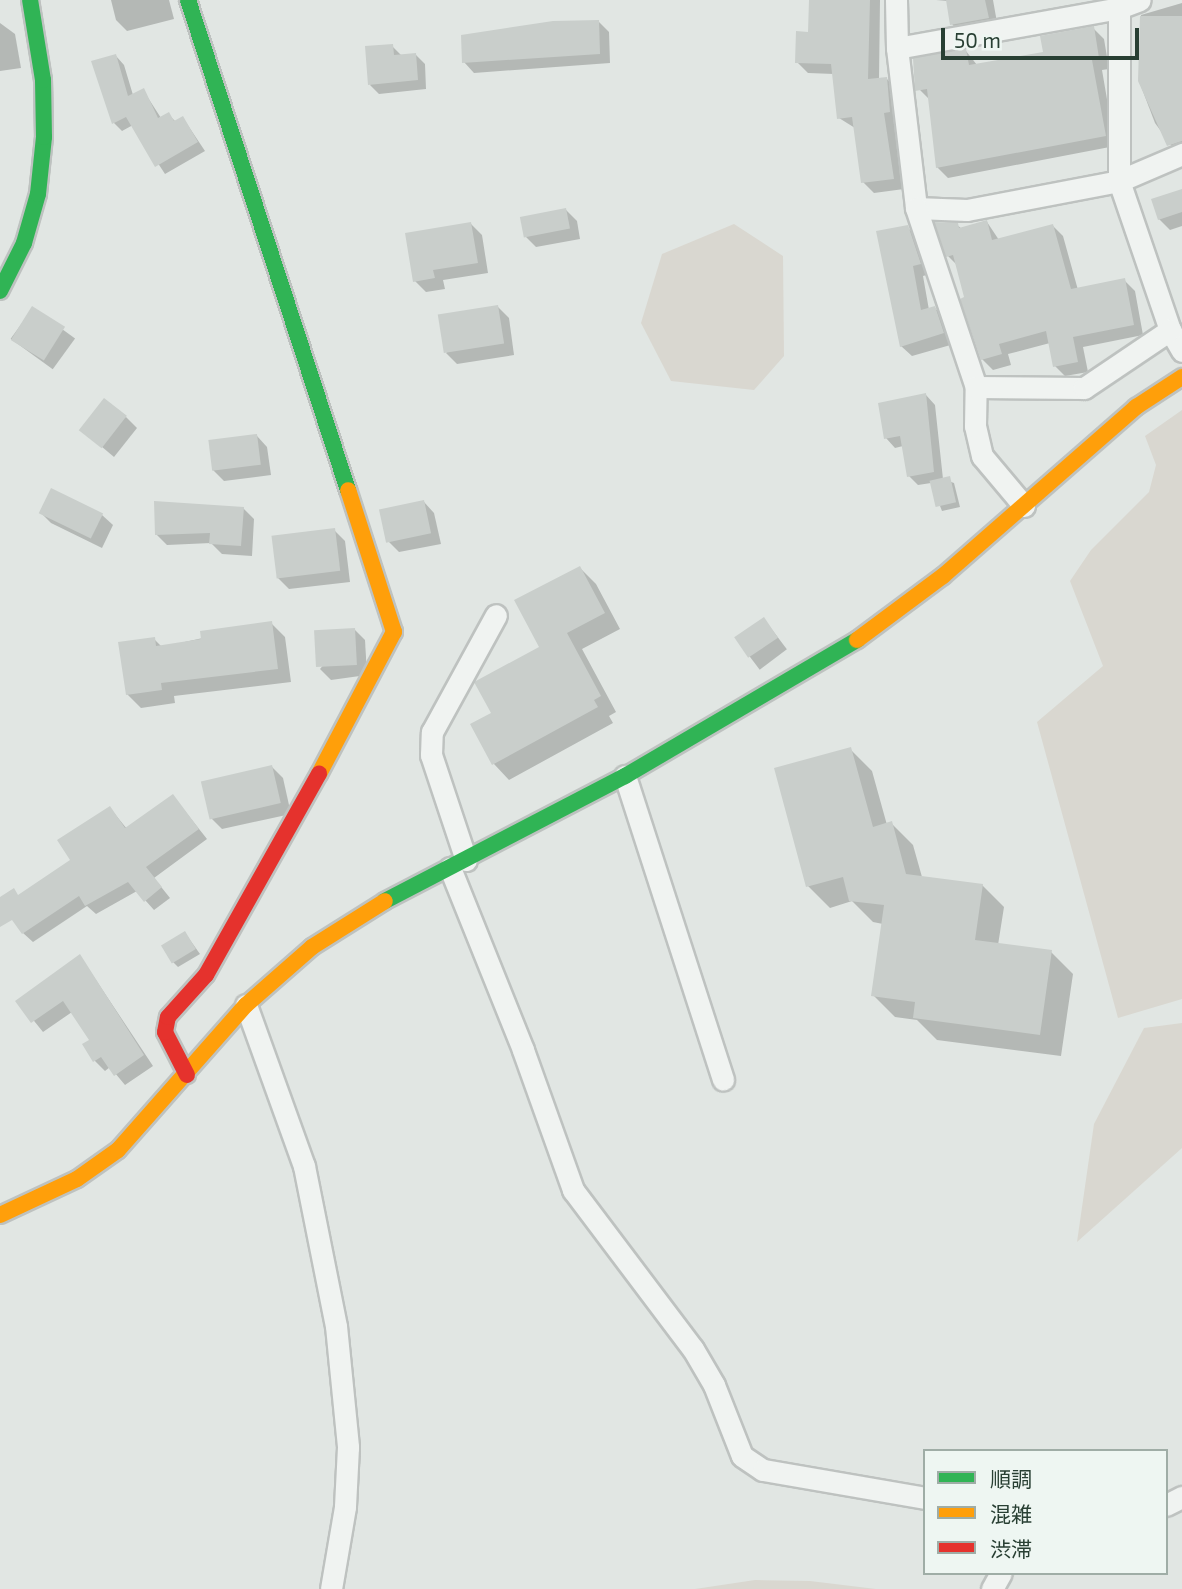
<!DOCTYPE html>
<html>
<head>
<meta charset="utf-8">
<style>
  body { margin:0 }
  #map { position:relative; width:1182px; height:1589px; overflow:hidden; background:#e1e6e3; font-family:"Exo 2","Noto Sans JP",sans-serif }
  div>[style] { position:absolute }
  .green>* { inset:0; background:#d9d7d0 }
  .shadow>* { inset:0; background:#0003; transform-origin:0 0 }
  .building>* { inset:0; background:#c9cecb; transform-origin:0 0 }
  .roads { filter:drop-shadow(2px 0 #bec2c0) drop-shadow(-2px 0 #bec2c0) drop-shadow(0 2px #bec2c0) drop-shadow(0 -2px #bec2c0) }
  .street>* { height:21px; margin:-10.5px; padding:0 10.5px; transform-origin:10.5px; border-radius:10.5px; background:#f0f3f1 }
  .fast>* { height:16px; margin:-8px; padding:0 8px; transform-origin:8px; border-radius:8px; background:#30b455 }
  .slow>* { height:16px; margin:-8px; padding:0 8px; transform-origin:8px; border-radius:8px; background:#ff9f0a }
  .jam>* { height:16px; margin:-8px; padding:0 8px; transform-origin:8px; border-radius:8px; background:#e5322d }
  span { translate:-50% -50%; white-space:nowrap; text-align:center; line-height:1.15; -webkit-text-stroke:7px #eef6f2; paint-order:stroke }
  .legend { position:absolute; left:923px; top:1449px; width:245px; height:126px; box-sizing:border-box; background:#eef6f2; border:2px solid #9fada6; margin:0; padding:9px 12px; list-style:none; font-size:21px; color:#283f33 }
  .legend li { display:flex; align-items:center; gap:14px; height:35px }
  .legend b { width:35px; border:2px solid #9fada6 }
  .scale { position:absolute; left:941px; top:28px; width:198px; height:32px; box-sizing:border-box; border:4px solid #283f33; border-top:0; padding-left:9px; font-size:21px; line-height:24px; white-space:nowrap; color:#283f33; -webkit-text-stroke:5px #eef6f2; paint-order:stroke }
</style>
</head>
<body>
<div id="map">
  <div class="green">
    <div style="clip-path:polygon(734px 224px,783px 256px,784px 356px,754px 390px,671px 381px,641px 323px,662px 254px)"></div>
    <div style="clip-path:polygon(1182px 410px,1182px 999px,1118px 1018px,1037px 722px,1103px 666px,1070px 581px,1091px 550px,1149px 492px,1156px 465px,1145px 436px)"></div>
    <div style="clip-path:polygon(1182px 1023px,1182px 1148px,1077px 1242px,1094px 1124px,1144px 1028px)"></div>
    <div style="clip-path:polygon(755px 1580px,810px 1581px,876px 1589px,695px 1589px)"></div>
  </div>
  <div class="shadow">
    <div style="clip-path:polygon(111px 0,169px 0,174px 19px,127px 31px,116px 20px)"></div>
    <div style="clip-path:polygon(811px 0,880px 0,879px 80px,887px 79px,897px 90px,900px 122px,894px 123px,904px 189px,874px 193px,863px 182px,855px 128px,839px 118px,834px 74px,808px 73px,797px 62px,810px 34px)"></div>
    <div style="clip-path:polygon(936px 0,993px 0,998px 28px,962px 35px,952px 24px,948px 1px)"></div>
    <div style="clip-path:polygon(1182px 3px,1182px 155px,1179px 156px,1155px 123px,1139px 81px,1141px 15px)"></div>
    <div style="clip-path:polygon(599px 22px,609px 32px,610px 63px,474px 73px,464px 62px)"></div>
    <div style="clip-path:polygon(0 23px,15px 34px,21px 68px,0 71px)"></div>
    <div style="clip-path:polygon(1093px 28px,1104px 39px,1109px 69px,1102px 70px,1115px 146px,948px 178px,937px 167px,930px 100px,920px 90px,966px 51px,977px 65px,1045px 53px)"></div>
    <div style="clip-path:polygon(392px 46px,402px 56px,416px 55px,425px 64px,426px 89px,379px 94px,370px 85px)"></div>
    <div style="clip-path:polygon(116px 56px,124px 65px,133px 95px,143px 90px,161px 118px,168px 114px,176px 122px,183px 118px,205px 151px,165px 174px,133px 125px,122px 131px,114px 123px)"></div>
    <div style="clip-path:polygon(1182px 190px,1182px 226px,1170px 230px,1159px 219px)"></div>
    <div style="clip-path:polygon(566px 210px,577px 221px,580px 239px,536px 247px,525px 236px)"></div>
    <div style="clip-path:polygon(987px 222px,999px 240px,1053px 226px,1063px 236px,1078px 290px,1124px 280px,1135px 291px,1143px 335px,1083px 347px,1088px 372px,1065px 376px,1055px 366px,1050px 343px,1008px 354px,1011px 365px,993px 370px,982px 359px,958px 266px,948px 256px,957px 225px,962px 229px)"></div>
    <div style="clip-path:polygon(471px 224px,482px 235px,488px 273px,443px 280px,445px 289px,426px 292px,415px 281px)"></div>
    <div style="clip-path:polygon(907px 227px,918px 238px,930px 274px,923px 276px,929px 310px,935px 308px,945px 319px,954px 344px,912px 356px,901px 346px)"></div>
    <div style="clip-path:polygon(498px 307px,509px 318px,514px 355px,457px 364px,446px 353px)"></div>
    <div style="left:33px;top:308px;width:52px;height:38px;rotate:36deg"></div>
    <div style="clip-path:polygon(926px 395px,935px 405px,943px 479px,954px 483px,960px 507px,942px 511px,931px 483px,918px 485px,909px 476px,903px 446px,895px 448px,886px 438px)"></div>
    <div style="clip-path:polygon(126px 417px,137px 428px,114px 457px,82px 430px)"></div>
    <div style="clip-path:polygon(257px 436px,267px 447px,271px 475px,224px 481px,213px 470px)"></div>
    <div style="clip-path:polygon(424px 502px,434px 513px,441px 544px,399px 552px,388px 541px)"></div>
    <div style="clip-path:polygon(243px 508px,254px 519px,252px 556px,222px 554px,211px 543px,167px 545px,156px 534px)"></div>
    <div style="clip-path:polygon(40px 512px,102px 515px,113px 525px,102px 548px,51px 523px)"></div>
    <div style="clip-path:polygon(334px 530px,345px 541px,350px 582px,289px 589px,278px 578px)"></div>
    <div style="clip-path:polygon(580px 568px,596px 584px,620px 629px,582px 649px,616px 712px,609px 716px,613px 723px,509px 780px,494px 764px,493px 714px,541px 648px)"></div>
    <div style="left:764px;top:619px;width:38px;height:34px;rotate:53deg"></div>
    <div style="clip-path:polygon(271px 623px,285px 637px,291px 682px,174px 696px,175px 703px,141px 708px,127px 694px,154px 639px,162px 647px)"></div>
    <div style="clip-path:polygon(354px 629px,365px 640px,367px 675px,331px 680px,320px 669px)"></div>
    <div style="clip-path:polygon(850px 749px,872px 771px,887px 825px,891px 823px,913px 845px,922px 877px,982px 885px,1004px 907px,998px 945px,1051px 952px,1073px 974px,1061px 1056px,937px 1040px,917px 1020px,895px 1017px,873px 995px,883px 924px,873px 922px,852px 901px,830px 908px,808px 886px)"></div>
    <div style="clip-path:polygon(272px 767px,283px 778px,291px 814px,222px 829px,211px 818px)"></div>
    <div style="clip-path:polygon(173px 796px,207px 839px,154px 878px,170px 898px,154px 910px,137px 891px,96px 914px,87px 906px,33px 942px,23px 933px,110px 808px,127px 829px)"></div>
    <div style="clip-path:polygon(185px 933px,200px 954px,178px 967px,173px 962px)"></div>
    <div style="clip-path:polygon(80px 956px,153px 1066px,125px 1085px,110px 1067px,105px 1071px,95px 1061px,92px 1040px,72px 1012px,43px 1032px,18px 1001px)"></div>
  </div>
  <div class="building">
    <div style="clip-path:polygon(809px 0,870px 0,868px 79px,887px 77px,890px 112px,884px 113px,894px 179px,861px 183px,852px 117px,837px 119px,831px 64px,795px 63px,796px 31px,808px 32px)"></div>
    <div style="clip-path:polygon(946px 0,985px 0,989px 18px,950px 25px)"></div>
    <div style="clip-path:polygon(1140px 16px,1182px 16px,1182px 141px,1167px 146px,1138px 81px)"></div>
    <div style="clip-path:polygon(599px 20px,600px 54px,462px 63px,461px 35px,553px 21px)"></div>
    <div style="clip-path:polygon(1094px 26px,1099px 58px,1092px 60px,1106px 136px,936px 168px,927px 89px,915px 91px,913px 58px,966px 49px,969px 65px,1043px 52px,1040px 36px)"></div>
    <div style="clip-path:polygon(393px 44px,394px 55px,416px 53px,418px 80px,368px 85px,365px 46px)"></div>
    <div style="clip-path:polygon(116px 54px,128px 96px,144px 88px,158px 118px,169px 112px,174px 121px,183px 116px,198px 142px,155px 167px,126px 117px,112px 124px,91px 61px)"></div>
    <div style="clip-path:polygon(1182px 189px,1182px 212px,1158px 220px,1151px 199px)"></div>
    <div style="left:566px;top:208px;width:21px;height:47px;rotate:79deg"></div>
    <div style="clip-path:polygon(987px 220px,992px 240px,1053px 224px,1071px 289px,1125px 278px,1134px 325px,1073px 337px,1078px 362px,1053px 367px,1046px 331px,999px 344px,1002px 354px,981px 360px,960px 299px,964px 297px,953px 255px,946px 257px,934px 222px,958px 223px,959px 228px)"></div>
    <div style="clip-path:polygon(471px 222px,478px 263px,433px 270px,435px 278px,413px 282px,405px 233px)"></div>
    <div style="clip-path:polygon(908px 225px,921px 264px,913px 266px,921px 310px,935px 306px,944px 333px,900px 347px,876px 231px)"></div>
    <div style="left:498px;top:305px;width:39px;height:61px;rotate:81deg"></div>
    <div style="left:32px;top:306px;width:39px;height:40px;rotate:32deg"></div>
    <div style="clip-path:polygon(926px 393px,934px 472px,907px 477px,900px 436px,884px 439px,878px 403px)"></div>
    <div style="left:104px;top:398px;width:29px;height:41px;rotate:38deg"></div>
    <div style="left:257px;top:434px;width:31px;height:49px;rotate:83deg"></div>
    <div style="left:950px;top:476px;width:27px;height:21px;rotate:77deg"></div>
    <div style="left:51px;top:488px;width:58px;height:28px;rotate:26deg"></div>
    <div style="left:424px;top:500px;width:34px;height:46px;rotate:78deg"></div>
    <div style="clip-path:polygon(154px 501px,244px 507px,241px 546px,209px 544px,210px 533px,155px 535px)"></div>
    <div style="left:335px;top:528px;width:43px;height:64px;rotate:83deg"></div>
    <div style="clip-path:polygon(580px 566px,605px 613px,567px 633px,601px 696px,594px 700px,598px 707px,492px 765px,470px 724px,491px 713px,474px 682px,539px 647px,514px 600px)"></div>
    <div style="left:764px;top:617px;width:25px;height:36px;rotate:56deg"></div>
    <div style="clip-path:polygon(272px 621px,278px 669px,161px 683px,162px 690px,126px 695px,118px 642px,155px 637px,156px 646px,201px 639px,200px 631px)"></div>
    <div style="left:355px;top:628px;width:37px;height:41px;rotate:87deg"></div>
    <div style="clip-path:polygon(851px 747px,873px 827px,892px 821px,906px 874px,983px 884px,975px 940px,1052px 950px,1040px 1035px,913px 1018px,915px 1002px,871px 996px,884px 905px,849px 901px,843px 877px,806px 887px,774px 768px)"></div>
    <div style="left:272px;top:765px;width:39px;height:73px;rotate:77deg"></div>
    <div style="clip-path:polygon(173px 794px,199px 829px,146px 867px,162px 887px,144px 902px,128px 882px,85px 906px,79px 896px,22px 934px,12px 920px,0 927px,0 897px,14px 888px,18px 895px,70px 860px,57px 840px,110px 806px,125px 828px)"></div>
    <div style="left:185px;top:931px;width:21px;height:28px;rotate:59deg"></div>
    <div style="clip-path:polygon(80px 954px,144px 1055px,114px 1076px,101px 1057px,93px 1062px,82px 1044px,89px 1040px,63px 1001px,31px 1023px,15px 1001px)"></div>
  </div>
  <div class="roads">
    <div class="street">
      <div style="left:896px;top:0;width:48px;rotate:88.8deg"></div>
      <div style="left:897px;top:48px;width:161px;rotate:83.2deg"></div>
      <div style="left:916px;top:208px;width:51px;rotate:2.2deg"></div>
      <div style="left:967px;top:210px;width:155px;rotate:-10.8deg"></div>
      <div style="left:1119px;top:181px;width:69px;rotate:-23.2deg"></div>
      <div style="left:1119px;top:0;width:181px;rotate:90deg"></div>
      <div style="left:1119px;top:181px;width:157px;rotate:71.1deg"></div>
      <div style="left:1170px;top:330px;width:24px;rotate:60deg"></div>
      <div style="left:897px;top:48px;width:226px;rotate:-10.2deg"></div>
      <div style="left:1119px;top:8px;width:22px;rotate:-21deg"></div>
      <div style="left:916px;top:208px;width:189px;rotate:71.5deg"></div>
      <div style="left:1024px;top:506px;width:65px;rotate:-130deg"></div>
      <div style="left:982px;top:456px;width:31px;rotate:-103deg"></div>
      <div style="left:975px;top:426px;width:39px;rotate:-89deg"></div>
      <div style="left:976px;top:387px;width:108px;rotate:0.5deg"></div>
      <div style="left:1084px;top:388px;width:104px;rotate:-34deg"></div>
      <div style="left:625px;top:776px;width:319px;rotate:72.1deg"></div>
      <div style="left:466px;top:860px;width:111px;rotate:-108.4deg"></div>
      <div style="left:431px;top:755px;width:23px;rotate:-88deg"></div>
      <div style="left:432px;top:732px;width:133px;rotate:-61.3deg"></div>
      <div style="left:450px;top:868px;width:196px;rotate:68.1deg"></div>
      <div style="left:523px;top:1050px;width:149px;rotate:70.3deg"></div>
      <div style="left:573px;top:1190px;width:199px;rotate:53deg"></div>
      <div style="left:693px;top:1349px;width:42px;rotate:59.7deg"></div>
      <div style="left:714px;top:1385px;width:76px;rotate:68.5deg"></div>
      <div style="left:742px;top:1456px;width:25px;rotate:34deg"></div>
      <div style="left:763px;top:1470px;width:164px;rotate:9.8deg"></div>
      <div style="left:246px;top:1005px;width:171px;rotate:70.2deg"></div>
      <div style="left:304px;top:1166px;width:163px;rotate:78.7deg"></div>
      <div style="left:336px;top:1326px;width:122px;rotate:84.3deg"></div>
      <div style="left:348px;top:1447px;width:60px;rotate:92.9deg"></div>
      <div style="left:345px;top:1507px;width:83px;rotate:99.7deg"></div>
      <div style="left:1166px;top:1505px;width:18px;rotate:-27deg"></div>
      <div style="left:992px;top:1589px;width:18px;rotate:-61deg"></div>
    </div>
    <div class="fast">
      <div style="left:188px;top:0;width:515px;rotate:71.92deg"></div>
      <div style="left:0;top:291px;width:54px;rotate:-63.4deg"></div>
      <div style="left:24px;top:243px;width:51px;rotate:-74.1deg"></div>
      <div style="left:38px;top:194px;width:57px;rotate:-84deg"></div>
      <div style="left:44px;top:137px;width:57px;rotate:-91deg"></div>
      <div style="left:43px;top:80px;width:81px;rotate:-99.2deg"></div>
      <div style="left:385px;top:901px;width:271px;rotate:-27.5deg"></div>
      <div style="left:625px;top:776px;width:269px;rotate:-30.4deg"></div>
    </div>
    <div class="slow">
      <div style="left:857px;top:640px;width:107px;rotate:-36.7deg"></div>
      <div style="left:943px;top:576px;width:257px;rotate:-41.2deg"></div>
      <div style="left:1136px;top:407px;width:55px;rotate:-33.1deg"></div>
      <div style="left:319px;top:774px;width:161px;rotate:-62.2deg"></div>
      <div style="left:394px;top:632px;width:149px;rotate:-107.9deg"></div>
      <div style="left:0;top:1215px;width:85px;rotate:-25.1deg"></div>
      <div style="left:77px;top:1179px;width:50px;rotate:-35.3deg"></div>
      <div style="left:118px;top:1150px;width:193px;rotate:-48.6deg"></div>
      <div style="left:246px;top:1005px;width:88px;rotate:-41.3deg"></div>
      <div style="left:312px;top:947px;width:86px;rotate:-32.2deg"></div>
    </div>
    <div class="jam">
      <div style="left:187px;top:1075px;width:48px;rotate:-117.1deg"></div>
      <div style="left:165px;top:1032px;width:15px;rotate:-79deg"></div>
      <div style="left:168px;top:1017px;width:57px;rotate:-47.9deg"></div>
      <div style="left:206px;top:975px;width:231px;rotate:-60.7deg"></div>
    </div>
  </div>
  <ul class="legend">
  <li><b style="height:9px;background:#30b455"></b>順調</li>
  <li><b style="height:9px;background:#ff9f0a"></b>混雑</li>
  <li><b style="height:9px;background:#e5322d"></b>渋滞</li>
  </ul>
  <div class="scale">50 m</div>
</div>
</body>
</html>
